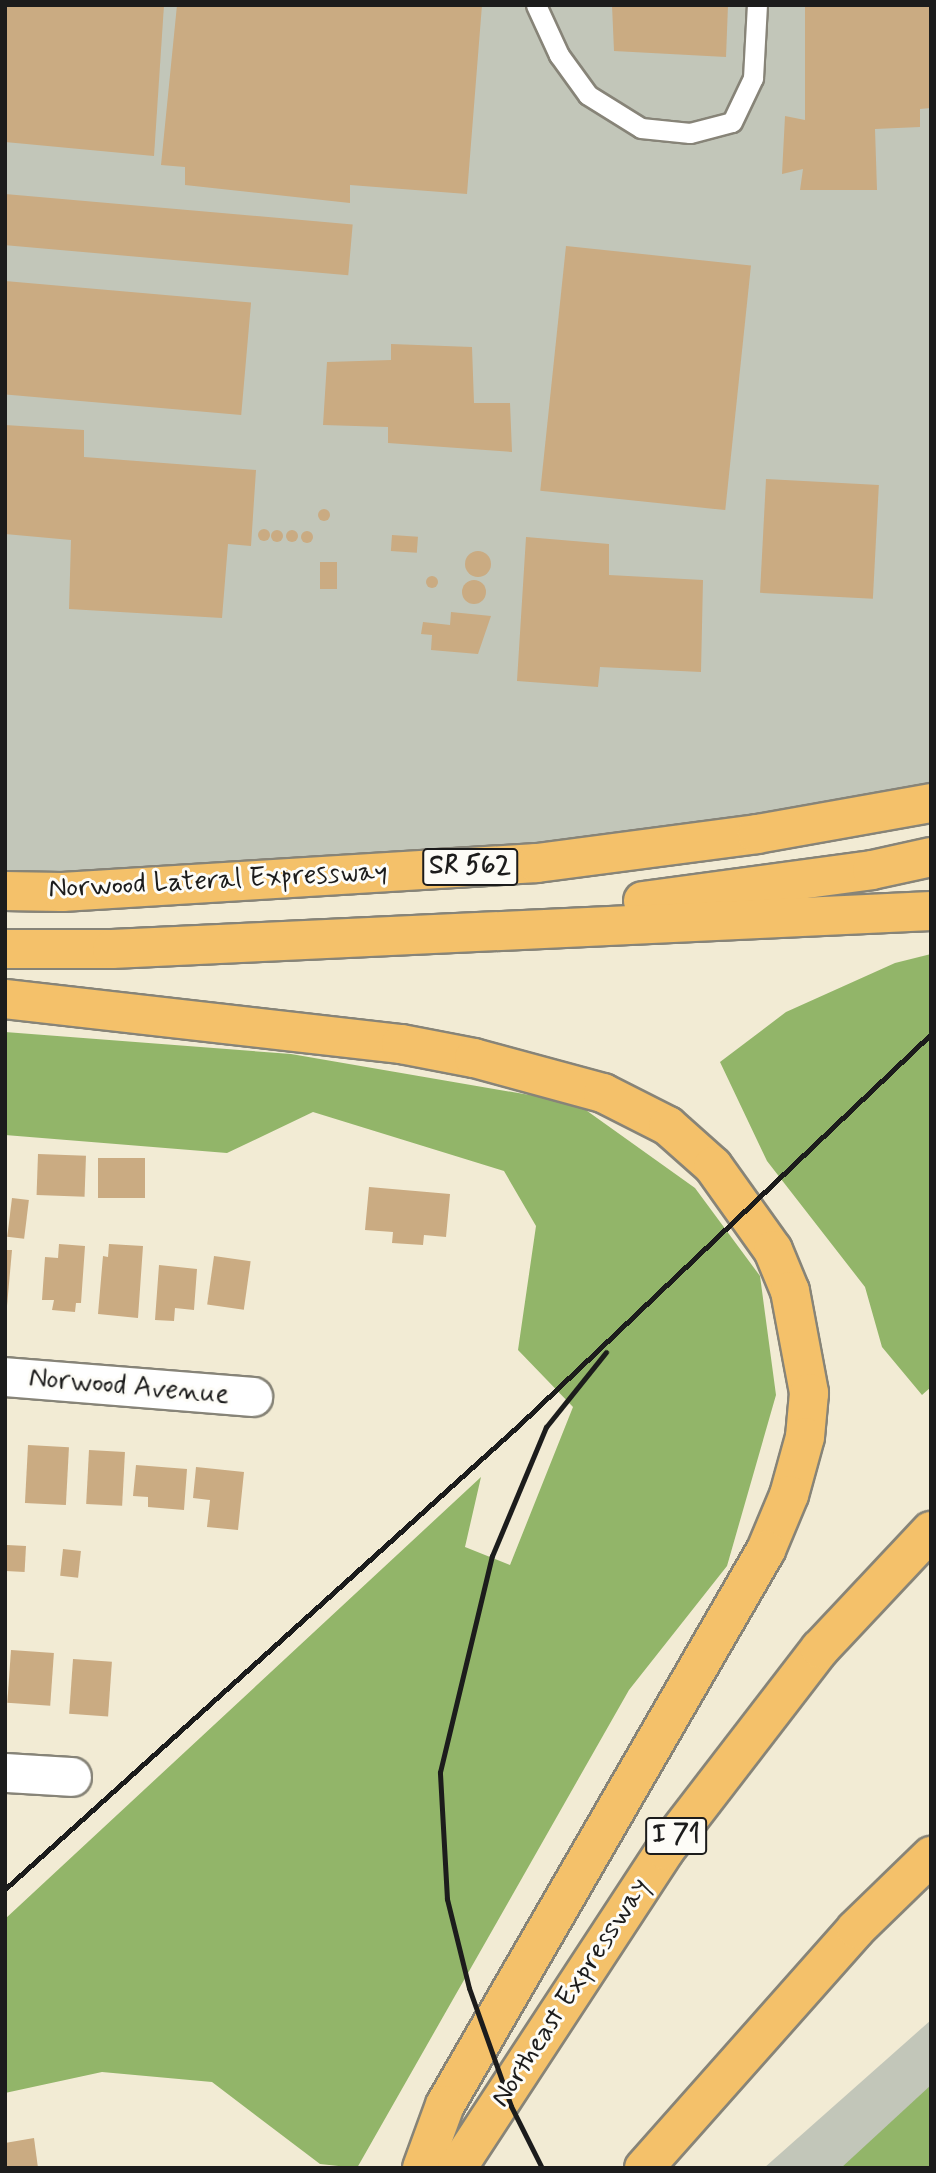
<!DOCTYPE html>
<html>
<head>
<meta charset="utf-8">
<style>
  body { margin:0 }
  #map { position:relative; width:936px; height:2173px; overflow:hidden; background:#f2ebd4; font-family:Mynerve,sans-serif }
  div>[style] { position:absolute }
  .industrial>* { inset:0; background:#c2c6b9 }
  .forest>* { inset:0; background:#92b569 }
  .building>* { inset:0; background:#caab82; transform-origin:0 0 }
  .round { border-radius:50% }
  .roads { filter:drop-shadow(2px 0 #878478) drop-shadow(-2px 0 #878478) drop-shadow(0 2px #878478) drop-shadow(0 -2px #878478) }
  .lane>* { height:19px; margin:-9.5px; padding:0 9.5px; transform-origin:9.5px; border-radius:9.5px; background:#fff }
  .street>* { height:38px; margin:-19px; padding:0 19px; transform-origin:19px; border-radius:19px; background:#fff }
  .highway>* { height:38px; margin:-19px; padding:0 19px; transform-origin:19px; border-radius:19px; background:#f4c16a }
  .rail>* { height:5px; margin:-2.5px; padding:0 2.5px; transform-origin:2.5px; border-radius:2.5px; background:#1c1c1c }
  span { translate:-50% -50%; white-space:nowrap; text-align:center; line-height:1.15; -webkit-text-stroke:6px #fdfcf7; paint-order:stroke }
  .shield-label span { padding:2px 5px; background:#fdfcf7; border:2px solid; border-radius:5px; -webkit-text-stroke-width:0 }
  .shield-label { font-size:26px; color:#1c1c1c; font-weight:700 }
  .street-label { font-size:28px; color:#1c1c1c }
  .frame { position:absolute; inset:0; border:7px solid #1c1c1c; pointer-events:none }
</style>
</head>
<body>
<div id="map">
  <div class="industrial">
    <div style="clip-path:polygon(5px 5px,931px 5px,931px 803px,757px 834px,5px 891px)"></div>
    <div style="clip-path:polygon(931px 2020px,931px 2168px,764px 2168px)"></div>
  </div>
  <div class="forest">
    <div style="clip-path:polygon(931px 954px,931px 1387px,922px 1395px,882px 1347px,865px 1287px,767px 1161px,720px 1062px,786px 1012px,895px 963px)"></div>
    <div style="clip-path:polygon(5px 1032px,291px 1054px,576px 1103px,695px 1188px,760px 1276px,776px 1395px,727px 1566px,629px 1690px,357px 2168px,320px 2164px,212px 2082px,102px 2072px,5px 2093px,5px 1919px,481px 1477px,465px 1547px,510px 1565px,573px 1407px,518px 1350px,536px 1226px,504px 1171px,313px 1112px,227px 1153px,5px 1135px)"></div>
    <div style="clip-path:polygon(931px 2085px,931px 2168px,841px 2168px)"></div>
  </div>
  <div class="building">
    <div style="clip-path:polygon(5px 5px,164px 5px,154px 156px,5px 142px)"></div>
    <div style="clip-path:polygon(177px 5px,482px 5px,467px 194px,350px 185px,350px 203px,185px 185px,185px 167px,161px 165px)"></div>
    <div style="clip-path:polygon(612px 5px,728px 5px,726px 57px,614px 51px)"></div>
    <div style="clip-path:polygon(805px 5px,931px 5px,931px 108px,920px 109px,920px 127px,875px 129px,877px 190px,800px 190px,803px 169px,782px 174px,785px 116px,805px 120px)"></div>
    <div style="left:5px;top:194px;width:349px;height:51px;rotate:5deg"></div>
    <div style="left:566px;top:246px;width:186px;height:246px;rotate:6deg"></div>
    <div style="left:5px;top:281px;width:247px;height:113px;rotate:5deg"></div>
    <div style="clip-path:polygon(391px 344px,472px 347px,474px 403px,510px 403px,512px 452px,388px 443px,388px 427px,323px 425px,327px 362px,391px 360px)"></div>
    <div style="clip-path:polygon(5px 425px,84px 430px,84px 457px,256px 470px,251px 546px,228px 544px,222px 618px,69px 609px,71px 540px,5px 534px)"></div>
    <div style="left:766px;top:479px;width:113px;height:114px;rotate:3deg"></div>
    <div class="round" style="left:318px;top:509px;width:12px;height:12px"></div>
    <div class="round" style="left:258px;top:529px;width:12px;height:12px"></div>
    <div class="round" style="left:286px;top:530px;width:12px;height:12px"></div>
    <div class="round" style="left:271px;top:530px;width:12px;height:12px"></div>
    <div class="round" style="left:301px;top:531px;width:12px;height:12px"></div>
    <div style="left:392px;top:535px;width:26px;height:16px;rotate:4deg"></div>
    <div style="clip-path:polygon(526px 537px,609px 544px,609px 575px,703px 580px,701px 672px,600px 667px,598px 687px,517px 681px)"></div>
    <div class="round" style="left:465px;top:551px;width:26px;height:26px"></div>
    <div style="left:320px;top:562px;width:17px;height:27px"></div>
    <div class="round" style="left:426px;top:576px;width:12px;height:12px"></div>
    <div class="round" style="left:462px;top:580px;width:24px;height:24px"></div>
    <div style="clip-path:polygon(451px 612px,491px 616px,478px 654px,431px 650px,432px 635px,421px 634px,423px 622px,450px 625px)"></div>
    <div style="left:38px;top:1154px;width:48px;height:41px;rotate:2deg"></div>
    <div style="left:98px;top:1158px;width:47px;height:40px"></div>
    <div style="clip-path:polygon(369px 1187px,450px 1194px,446px 1237px,424px 1235px,423px 1245px,392px 1243px,393px 1232px,365px 1230px)"></div>
    <div style="left:12px;top:1198px;width:17px;height:39px;rotate:7deg"></div>
    <div style="clip-path:polygon(59px 1244px,85px 1246px,81px 1303px,76px 1303px,75px 1312px,52px 1310px,54px 1300px,42px 1300px,45px 1257px,58px 1258px)"></div>
    <div style="clip-path:polygon(109px 1244px,143px 1246px,138px 1318px,98px 1314px,103px 1256px,108px 1257px)"></div>
    <div style="clip-path:polygon(5px 1250px,12px 1250px,7px 1306px,5px 1306px)"></div>
    <div style="left:214px;top:1256px;width:37px;height:49px;rotate:8deg"></div>
    <div style="clip-path:polygon(159px 1265px,197px 1269px,194px 1310px,175px 1308px,174px 1321px,155px 1320px)"></div>
    <div style="left:28px;top:1445px;width:41px;height:58px;rotate:3deg"></div>
    <div style="left:89px;top:1450px;width:36px;height:54px;rotate:3deg"></div>
    <div style="clip-path:polygon(136px 1465px,187px 1469px,184px 1510px,148px 1507px,148px 1497px,133px 1496px)"></div>
    <div style="clip-path:polygon(196px 1467px,244px 1472px,238px 1530px,207px 1527px,210px 1500px,193px 1498px)"></div>
    <div style="left:7px;top:1545px;width:19px;height:26px;rotate:3deg"></div>
    <div style="left:63px;top:1549px;width:18px;height:27px;rotate:6deg"></div>
    <div style="left:11px;top:1650px;width:43px;height:53px;rotate:4deg"></div>
    <div style="left:73px;top:1659px;width:39px;height:55px;rotate:4deg"></div>
    <div style="clip-path:polygon(34px 2138px,38px 2168px,5px 2168px,5px 2143px)"></div>
  </div>
  <div class="roads">
    <div class="lane">
      <div style="left:536px;top:5px;width:55px;rotate:65.3deg"></div>
      <div style="left:559px;top:55px;width:49px;rotate:54.1deg"></div>
      <div style="left:588px;top:95px;width:62px;rotate:31.9deg"></div>
      <div style="left:641px;top:128px;width:49px;rotate:5.8deg"></div>
      <div style="left:690px;top:133px;width:43px;rotate:-14.7deg"></div>
      <div style="left:732px;top:122px;width:49px;rotate:-64.5deg"></div>
      <div style="left:753px;top:78px;width:73px;rotate:-86.9deg"></div>
    </div>
    <div class="street">
      <div style="left:5px;top:1377px;width:249px;rotate:4.6deg"></div>
      <div style="left:5px;top:1773px;width:67px;rotate:3.4deg"></div>
    </div>
    <div class="highway">
      <div style="left:5px;top:891px;width:57px;rotate:1deg"></div>
      <div style="left:62px;top:892px;width:476px;rotate:-3.5deg"></div>
      <div style="left:537px;top:863px;width:222px;rotate:-7.5deg"></div>
      <div style="left:757px;top:834px;width:177px;rotate:-10.1deg"></div>
      <div style="left:643px;top:901px;width:231px;rotate:-7.7deg"></div>
      <div style="left:872px;top:870px;width:60px;rotate:-12.4deg"></div>
      <div style="left:5px;top:949px;width:107px"></div>
      <div style="left:112px;top:949px;width:820px;rotate:-2.66deg"></div>
      <div style="left:5px;top:999px;width:399px;rotate:6.5deg"></div>
      <div style="left:401px;top:1044px;width:74px;rotate:10.9deg"></div>
      <div style="left:474px;top:1058px;width:134px;rotate:15.2deg"></div>
      <div style="left:603px;top:1093px;width:73px;rotate:26.9deg"></div>
      <div style="left:668px;top:1126px;width:60px;rotate:41.6deg"></div>
      <div style="left:713px;top:1166px;width:103px;rotate:54.5deg"></div>
      <div style="left:773px;top:1250px;width:44px;rotate:67.5deg"></div>
      <div style="left:790px;top:1291px;width:104px;rotate:79.4deg"></div>
      <div style="left:809px;top:1393px;width:44px;rotate:95.2deg"></div>
      <div style="left:805px;top:1437px;width:60px;rotate:105.4deg"></div>
      <div style="left:789px;top:1495px;width:60px;rotate:112.7deg"></div>
      <div style="left:766px;top:1550px;width:641px;rotate:120.04deg"></div>
      <div style="left:445px;top:2105px;width:67px;rotate:110.1deg"></div>
      <div style="left:457px;top:2168px;width:380px;rotate:-56.8deg"></div>
      <div style="left:665px;top:1850px;width:254px;rotate:-52.4deg"></div>
      <div style="left:820px;top:1649px;width:162px;rotate:-46.8deg"></div>
      <div style="left:644px;top:2168px;width:319px;rotate:-48.4deg"></div>
      <div style="left:856px;top:1929px;width:105px;rotate:-44.2deg"></div>
    </div>
  </div>
  <div class="rail">
    <div style="left:5px;top:1889px;width:692px;rotate:-42.07deg"></div>
    <div style="left:519px;top:1425px;width:568px;rotate:-43.5deg"></div>
    <div style="left:542px;top:2168px;width:69px;rotate:-116.6deg"></div>
    <div style="left:511px;top:2106px;width:125px;rotate:-109.6deg"></div>
    <div style="left:469px;top:1988px;width:92px;rotate:-103.9deg"></div>
    <div style="left:447px;top:1899px;width:127px;rotate:-93.2deg"></div>
    <div style="left:440px;top:1772px;width:222px;rotate:-76.5deg"></div>
    <div style="left:492px;top:1556px;width:140px;rotate:-67.3deg"></div>
    <div style="left:546px;top:1427px;width:96px;rotate:-51.3deg"></div>
  </div>
  <div class="shield-label">
    <span style="left:470px;top:867px">SR 562</span>
    <span style="left:676px;top:1836px">I 71</span>
  </div>
  <div class="street-label">
    <span style="left:218px;top:881px;rotate:-3deg">Norwood Lateral Expressway</span>
    <span style="left:129px;top:1387px;rotate:5deg">Norwood Avenue</span>
    <span style="left:571px;top:1993px;rotate:-57deg">Northeast Expressway</span>
  </div>
  <div class="frame"></div>
</div>
</body>
</html>
